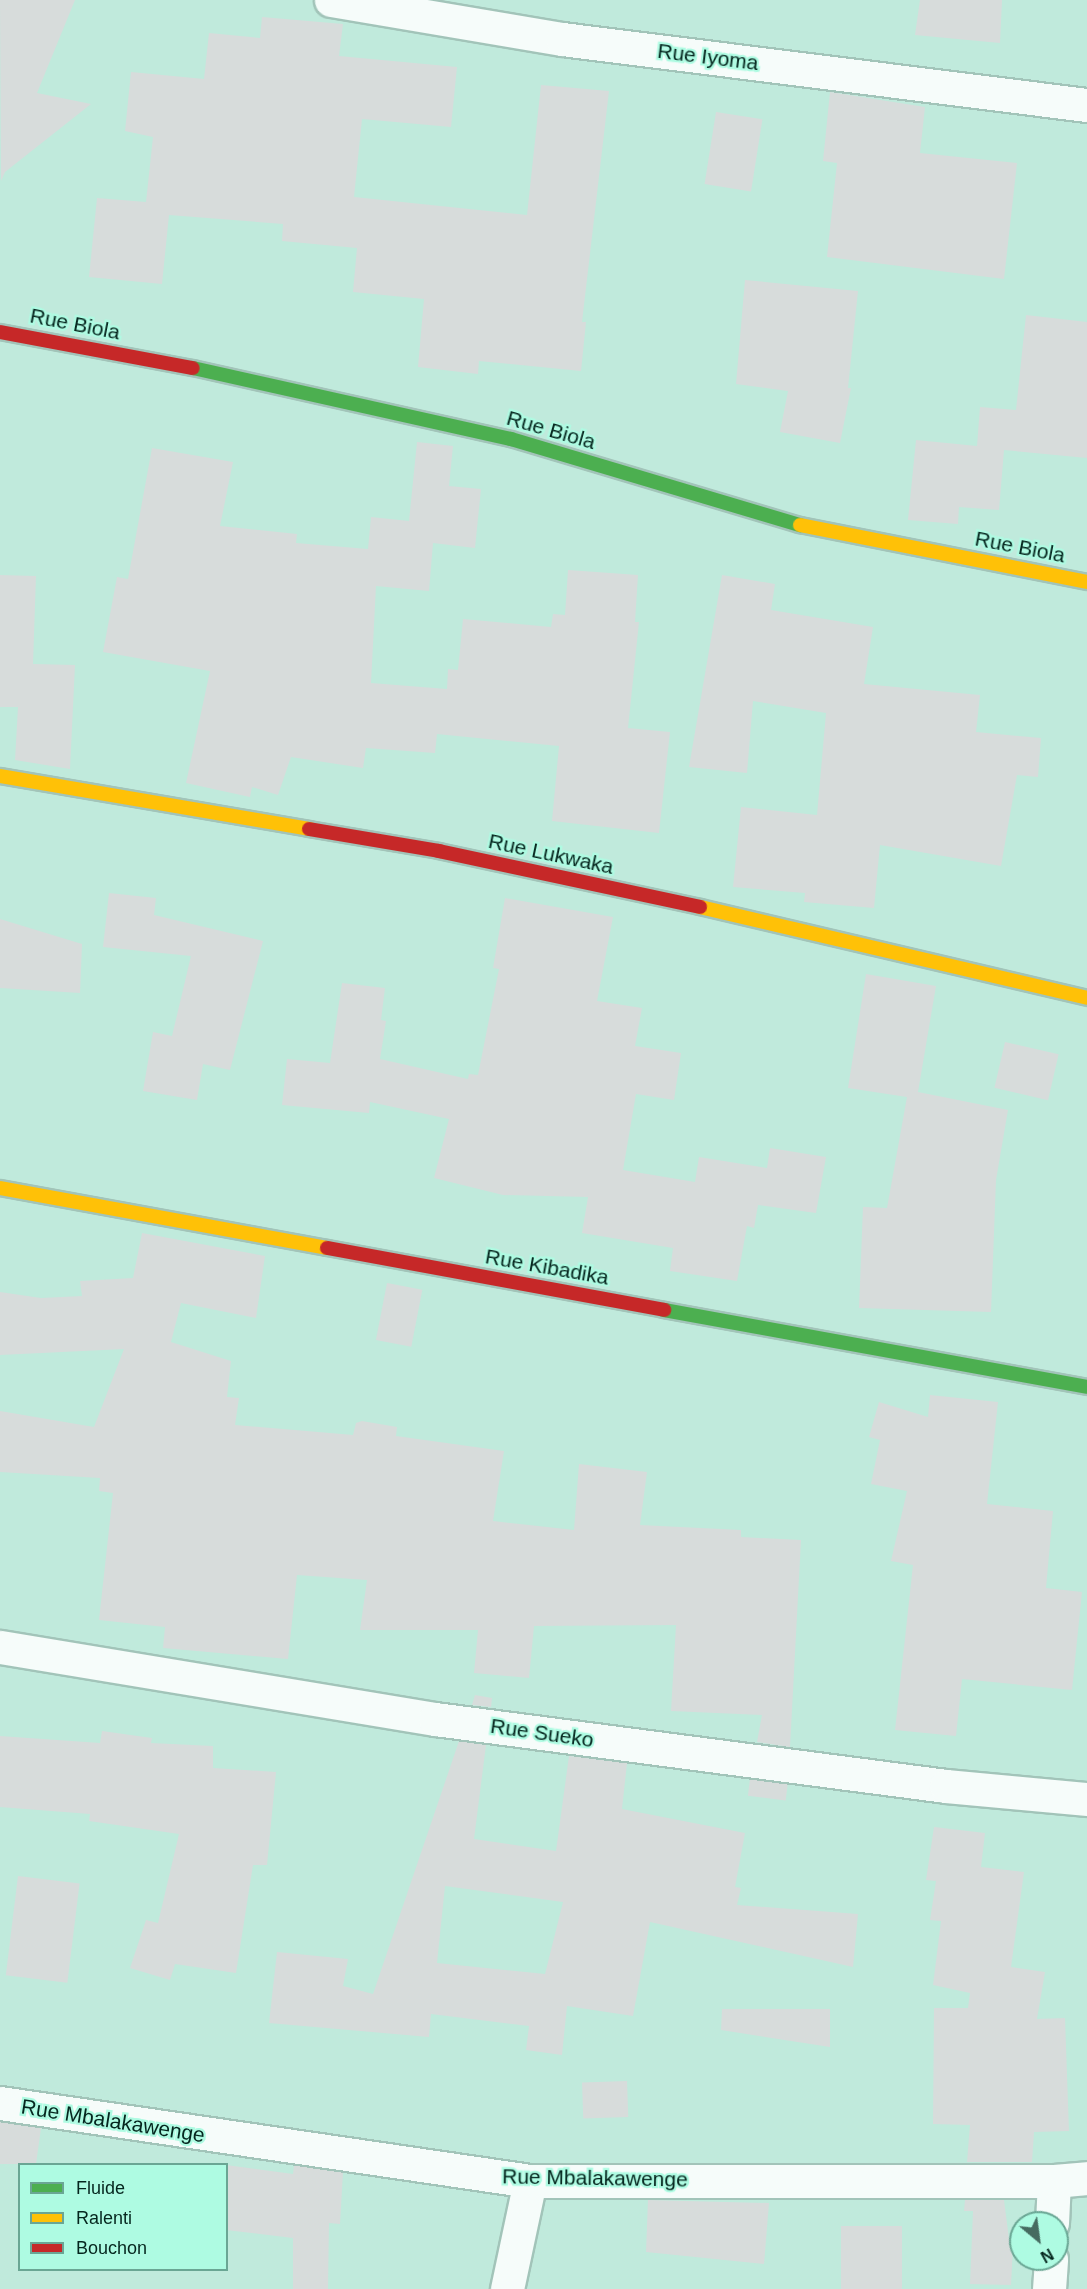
<!DOCTYPE html>
<html>
<head>
<meta charset="utf-8">
<style>
  body { margin:0 }
  #map { position:relative; width:1087px; height:2289px; overflow:hidden; background:#c0eadc; font-family:Helvetica,sans-serif }
  div>[style] { position:absolute }
  .building>* { inset:0; background:#d7dcdb; transform-origin:0 0 }
  .roads { filter:drop-shadow(2px 0 #a2c4b9) drop-shadow(-2px 0 #a2c4b9) drop-shadow(0 2px #a2c4b9) drop-shadow(0 -2px #a2c4b9) }
  .street>* { height:33px; margin:-16.5px; padding:0 16.5px; transform-origin:16.5px; border-radius:16.5px; background:#f6fcfa }
  .fast>* { height:14px; margin:-7px; padding:0 7px; transform-origin:7px; border-radius:7px; background:#4caf50 }
  .slow>* { height:14px; margin:-7px; padding:0 7px; transform-origin:7px; border-radius:7px; background:#ffc107 }
  .jam>* { height:14px; margin:-7px; padding:0 7px; transform-origin:7px; border-radius:7px; background:#c62828 }
  span { translate:-50% -50%; white-space:nowrap; text-align:center; line-height:1.15; -webkit-text-stroke:4.5px #aefbe2; paint-order:stroke }
  .street-label { font-size:21px; color:#05261e }
  .legend { position:absolute; left:18px; top:2163px; width:210px; height:108px; box-sizing:border-box; background:#aefbe2; border:2px solid #6aa694; margin:0; padding:8px 10px; list-style:none; font-size:18px; color:#05261e }
  .legend li { display:flex; align-items:center; gap:12px; height:30px }
  .legend b { width:30px; border:2px solid #6aa694 }
  .north { position:absolute; left:1009px; top:2211px; width:60px; height:60px; box-sizing:border-box; background:#aefbe2; border:2px solid #6aa694; border-radius:50%; rotate:151deg; font-size:16px; font-weight:700; line-height:24px; text-align:center; color:#05261e }
  .north::after { content:''; display:block; margin:auto; width:21px; height:27px; background:#466b60; clip-path:polygon(50% 0,100% 100%,50% 72%,0 100%) }
</style>
</head>
<body>
<div id="map">
  <div class="building">
    <div style="clip-path:polygon(0 0,75px 0,37px 93px,91px 104px,5px 172px,1px 181px)"></div>
    <div style="clip-path:polygon(920px 0,1002px 0,1000px 43px,915px 35px)"></div>
    <div style="clip-path:polygon(262px 17px,343px 24px,339px 56px,457px 67px,451px 127px,362px 119px,354px 197px,527px 215px,541px 85px,609px 91px,582px 322px,586px 322px,581px 371px,479px 361px,478px 374px,418px 367px,424px 299px,353px 292px,357px 248px,282px 241px,283px 224px,169px 215px,162px 284px,89px 277px,97px 198px,146px 202px,153px 137px,125px 131px,131px 72px,204px 79px,209px 33px,260px 38px)"></div>
    <div style="clip-path:polygon(830px 92px,925px 107px,920px 153px,1017px 163px,1004px 279px,827px 257px,837px 163px,823px 161px)"></div>
    <div style="left:716px;top:112px;width:47px;height:73px;rotate:9deg"></div>
    <div style="clip-path:polygon(745px 280px,858px 291px,848px 388px,851px 388px,840px 443px,780px 432px,788px 391px,736px 384px)"></div>
    <div style="clip-path:polygon(1026px 315px,1087px 322px,1087px 458px,1004px 450px,999px 510px,959px 507px,958px 524px,908px 520px,916px 440px,977px 446px,980px 407px,1016px 410px)"></div>
    <div style="clip-path:polygon(417px 442px,453px 446px,449px 486px,481px 489px,475px 548px,433px 543px,429px 591px,376px 586px,371px 683px,447px 689px,448px 669px,458px 670px,463px 619px,551px 627px,553px 614px,565px 615px,568px 570px,638px 575px,635px 622px,639px 622px,628px 728px,670px 732px,659px 833px,552px 821px,559px 746px,437px 734px,435px 753px,366px 748px,363px 768px,291px 757px,278px 795px,252px 787px,250px 797px,186px 783px,210px 671px,103px 652px,117px 577px,128px 579px,152px 448px,233px 462px,220px 526px,297px 534px,296px 543px,368px 549px,371px 517px,409px 521px)"></div>
    <div style="clip-path:polygon(0 575px,36px 576px,33px 664px,75px 665px,70px 769px,15px 760px,18px 707px,0 707px)"></div>
    <div style="clip-path:polygon(722px 575px,775px 584px,771px 610px,873px 627px,864px 684px,980px 695px,976px 732px,1041px 738px,1038px 777px,1017px 775px,1001px 866px,880px 845px,874px 908px,804px 902px,805px 893px,733px 887px,741px 807px,817px 815px,826px 713px,753px 701px,747px 773px,689px 767px)"></div>
    <div style="clip-path:polygon(109px 893px,156px 898px,154px 915px,263px 941px,230px 1070px,203px 1064px,197px 1100px,143px 1091px,153px 1032px,172px 1036px,191px 956px,103px 947px)"></div>
    <div style="clip-path:polygon(505px 898px,613px 917px,597px 1001px,642px 1008px,635px 1046px,681px 1053px,674px 1100px,636px 1094px,623px 1170px,695px 1182px,699px 1157px,767px 1168px,770px 1148px,826px 1157px,816px 1213px,758px 1205px,754px 1228px,747px 1226px,737px 1281px,670px 1271px,673px 1248px,582px 1233px,588px 1197px,503px 1195px,434px 1178px,449px 1119px,370px 1102px,369px 1113px,282px 1105px,287px 1059px,330px 1063px,342px 983px,385px 988px,381px 1020px,386px 1021px,380px 1059px,468px 1079px,469px 1074px,478px 1075px,499px 969px,493px 968px)"></div>
    <div style="clip-path:polygon(0 919px,82px 944px,80px 993px,0 988px)"></div>
    <div style="clip-path:polygon(866px 974px,936px 986px,918px 1092px,1008px 1110px,996px 1180px,991px 1312px,859px 1308px,863px 1207px,887px 1208px,907px 1097px,848px 1088px)"></div>
    <div style="left:1005px;top:1042px;width:55px;height:47px;rotate:13deg"></div>
    <div style="clip-path:polygon(142px 1233px,265px 1256px,256px 1318px,181px 1303px,171px 1342px,231px 1361px,227px 1397px,239px 1398px,235px 1425px,353px 1435px,356px 1423px,362px 1421px,397px 1427px,396px 1436px,504px 1451px,493px 1521px,574px 1530px,579px 1464px,647px 1472px,640px 1525px,741px 1530px,741px 1537px,801px 1540px,790px 1747px,757px 1742px,762px 1715px,671px 1711px,676px 1625px,534px 1626px,529px 1678px,474px 1673px,478px 1630px,360px 1630px,367px 1580px,297px 1575px,288px 1659px,163px 1648px,165px 1627px,99px 1620px,113px 1493px,99px 1491px,100px 1478px,0 1472px,0 1411px,94px 1427px,124px 1349px,0 1355px,0 1292px,41px 1298px,82px 1296px,80px 1281px,133px 1278px)"></div>
    <div style="left:387px;top:1283px;width:36px;height:58px;rotate:11deg"></div>
    <div style="clip-path:polygon(930px 1395px,998px 1402px,987px 1504px,1053px 1511px,1046px 1588px,1082px 1592px,1072px 1690px,962px 1679px,956px 1736px,895px 1730px,913px 1565px,891px 1561px,907px 1491px,871px 1484px,880px 1440px,869px 1437px,879px 1402px,928px 1417px)"></div>
    <div style="clip-path:polygon(475px 1695px,492px 1698px,491px 1707px,472px 1705px)"></div>
    <div style="clip-path:polygon(102px 1731px,152px 1738px,151px 1743px,213px 1746px,213px 1768px,276px 1772px,267px 1865px,253px 1865px,236px 1973px,175px 1964px,170px 1980px,130px 1968px,146px 1920px,158px 1923px,179px 1834px,89px 1821px,90px 1814px,0 1807px,0 1736px,100px 1743px)"></div>
    <div style="clip-path:polygon(evenodd,459px 1741px,486px 1745px,474px 1839px,556px 1851px,569px 1756px,627px 1763px,622px 1809px,745px 1833px,735px 1887px,741px 1888px,737px 1905px,858px 1914px,853px 1967px,650px 1922px,633px 2016px,567px 2006px,562px 2055px,526px 2050px,529px 2026px,431px 2014px,429px 2037px,269px 2023px,277px 1952px,348px 1959px,343px 1986px,373px 1994px,459px 1741px,445px 1886px,563px 1902px,545px 1974px,437px 1963px,445px 1886px)"></div>
    <div style="left:750px;top:1779px;width:38px;height:17px;rotate:7deg"></div>
    <div style="clip-path:polygon(934px 1827px,985px 1833px,981px 1867px,1024px 1872px,1011px 1967px,1045px 1972px,1037px 2019px,1065px 2018px,1069px 2131px,1034px 2132px,1032px 2162px,967px 2162px,970px 2125px,933px 2124px,934px 2008px,968px 2008px,970px 1993px,933px 1985px,941px 1921px,930px 1920px,936px 1881px,926px 1880px)"></div>
    <div style="left:18px;top:1876px;width:62px;height:100px;rotate:7deg"></div>
    <div style="clip-path:polygon(722px 2009px,830px 2009px,830px 2047px,721px 2030px)"></div>
    <div style="left:627px;top:2081px;width:36px;height:45px;rotate:88deg"></div>
    <div style="clip-path:polygon(0 2122px,41px 2128px,36px 2164px,0 2164px)"></div>
    <div style="clip-path:polygon(226px 2165px,293px 2174px,294px 2165px,343px 2172px,340px 2224px,329px 2223px,328px 2289px,293px 2289px,293px 2238px,226px 2230px)"></div>
    <div style="clip-path:polygon(648px 2200px,769px 2203px,764px 2264px,646px 2252px)"></div>
    <div style="clip-path:polygon(965px 2200px,1004px 2200px,1010px 2247px,1013px 2247px,1011px 2285px,970px 2284px,973px 2211px,964px 2211px)"></div>
    <div style="left:902px;top:2226px;width:63px;height:61px;rotate:90deg"></div>
  </div>
  <div class="roads">
    <div class="street">
      <div style="left:331px;top:0;width:234px;rotate:9.6deg"></div>
      <div style="left:562px;top:39px;width:529px;rotate:7.17deg"></div>
      <div style="left:0;top:1647px;width:441px;rotate:9.4deg"></div>
      <div style="left:435px;top:1719px;width:515px;rotate:7.47deg"></div>
      <div style="left:946px;top:1786px;width:142px;rotate:5.3deg"></div>
      <div style="left:0;top:2103px;width:536px;rotate:8.37deg"></div>
      <div style="left:530px;top:2181px;width:524px"></div>
      <div style="left:1054px;top:2181px;width:33px;rotate:-5deg"></div>
      <div style="left:1052px;top:2223px;width:42px;rotate:-87.3deg"></div>
      <div style="left:507px;top:2289px;width:110px;rotate:-78deg"></div>
      <div style="left:1049px;top:2289px;width:30px;rotate:-86deg"></div>
    </div>
    <div class="fast">
      <div style="left:193px;top:368px;width:326px;rotate:12.6deg"></div>
      <div style="left:511px;top:439px;width:302px;rotate:16.6deg"></div>
      <div style="left:664px;top:1310px;width:430px;rotate:10.3deg"></div>
    </div>
    <div class="slow">
      <div style="left:800px;top:525px;width:293px;rotate:11.2deg"></div>
      <div style="left:0;top:776px;width:314px;rotate:9.7deg"></div>
      <div style="left:700px;top:907px;width:398px;rotate:13.2deg"></div>
      <div style="left:0;top:1188px;width:332px;rotate:10.4deg"></div>
    </div>
    <div class="jam">
      <div style="left:0;top:332px;width:196px;rotate:10.6deg"></div>
      <div style="left:309px;top:829px;width:132px;rotate:9.6deg"></div>
      <div style="left:439px;top:851px;width:267px;rotate:12.1deg"></div>
      <div style="left:327px;top:1248px;width:343px;rotate:10.4deg"></div>
    </div>
  </div>
  <div class="street-label">
    <span style="left:708px;top:57px;rotate:7deg">Rue Iyoma</span>
    <span style="left:75px;top:324px;rotate:11deg">Rue Biola</span>
    <span style="left:551px;top:430px;rotate:16deg">Rue Biola</span>
    <span style="left:1020px;top:547px;rotate:11deg">Rue Biola</span>
    <span style="left:551px;top:854px;rotate:12deg">Rue Lukwaka</span>
    <span style="left:547px;top:1267px;rotate:10deg">Rue Kibadika</span>
    <span style="left:542px;top:1733px;rotate:8deg">Rue Sueko</span>
    <span style="left:113px;top:2121px;rotate:9deg">Rue Mbalakawenge</span>
    <span style="left:595px;top:2178px;rotate:1deg">Rue Mbalakawenge</span>
  </div>
  <ul class="legend">
  <li><b style="height:8px;background:#4caf50"></b>Fluide</li>
  <li><b style="height:8px;background:#ffc107"></b>Ralenti</li>
  <li><b style="height:8px;background:#c62828"></b>Bouchon</li>
  </ul>
  <div class="north">N</div>
</div>
</body>
</html>
